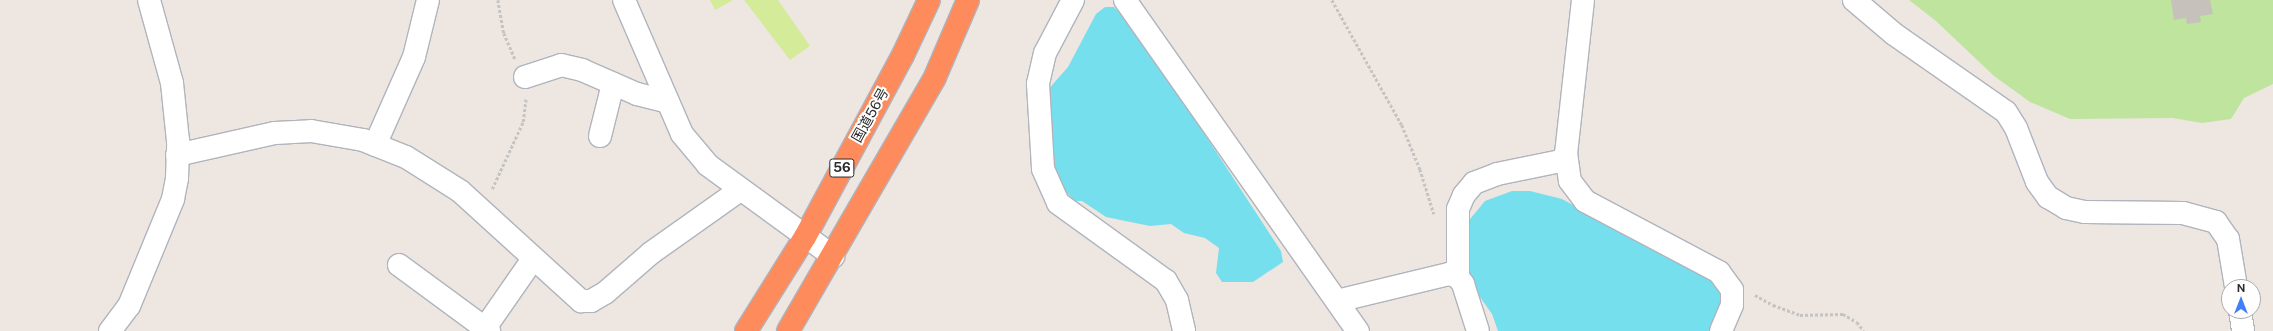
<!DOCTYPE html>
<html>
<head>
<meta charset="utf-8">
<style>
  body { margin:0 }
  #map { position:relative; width:2273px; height:331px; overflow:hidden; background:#eee6e0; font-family:"Public Sans","Noto Sans JP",sans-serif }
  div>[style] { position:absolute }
  .green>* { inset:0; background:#bfe49d }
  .pitch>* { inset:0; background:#d4eb99 }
  .water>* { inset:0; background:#75dfee }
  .building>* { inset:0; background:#c7c1bb }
  .path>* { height:2.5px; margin-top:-1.25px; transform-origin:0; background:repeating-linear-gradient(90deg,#c4c4c4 0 3px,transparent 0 5px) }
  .roads { filter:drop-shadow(1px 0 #b0b4bd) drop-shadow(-1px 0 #b0b4bd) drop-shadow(0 1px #b0b4bd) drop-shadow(0 -1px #b0b4bd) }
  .minor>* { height:22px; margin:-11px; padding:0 11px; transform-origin:11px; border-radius:11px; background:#fff }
  .highway>* { height:22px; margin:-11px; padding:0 11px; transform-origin:11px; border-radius:11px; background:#fd8b5c }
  span { translate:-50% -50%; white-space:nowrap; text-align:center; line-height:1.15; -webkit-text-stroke:4px #fff; paint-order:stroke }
  .shield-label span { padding:1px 3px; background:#fff; border:1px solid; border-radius:3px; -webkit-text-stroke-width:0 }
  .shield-label { font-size:13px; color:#2d2d2d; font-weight:700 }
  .street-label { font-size:14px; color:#2d2d2d }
  .north { position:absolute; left:2221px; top:279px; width:40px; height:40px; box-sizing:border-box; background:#fff; border:1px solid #ababab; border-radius:50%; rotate:0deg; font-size:11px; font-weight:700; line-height:16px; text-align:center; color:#2d2d2d }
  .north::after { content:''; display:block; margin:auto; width:14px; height:18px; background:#427ef9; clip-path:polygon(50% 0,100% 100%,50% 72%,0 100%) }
</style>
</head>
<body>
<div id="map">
  <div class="green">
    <div style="clip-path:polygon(1909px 0,2273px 0,2273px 84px,2244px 98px,2231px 119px,2202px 123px,2173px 118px,2070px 119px,2030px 102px,1994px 76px,1936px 21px)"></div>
  </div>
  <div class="pitch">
    <div style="clip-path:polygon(710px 0,733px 0,715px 10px)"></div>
    <div style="clip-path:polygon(744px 0,778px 0,810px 46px,790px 60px)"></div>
  </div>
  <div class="water">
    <div style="clip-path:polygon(1105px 7px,1114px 7px,1125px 19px,1192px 115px,1281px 251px,1283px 262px,1253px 282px,1222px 282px,1216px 273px,1219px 248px,1205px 238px,1184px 233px,1171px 224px,1150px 226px,1106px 217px,1082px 201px,1075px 201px,1061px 187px,1050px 154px,1046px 92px,1068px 67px,1096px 14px)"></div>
    <div style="clip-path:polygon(1512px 191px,1530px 191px,1562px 199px,1709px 279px,1718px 286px,1724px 304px,1714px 331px,1498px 331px,1492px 314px,1473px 287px,1467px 270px,1466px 224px,1485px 201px)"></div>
  </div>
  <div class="building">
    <div style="clip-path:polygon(2171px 0,2210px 0,2213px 14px,2200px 16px,2201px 22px,2187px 24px,2186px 18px,2174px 20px)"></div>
  </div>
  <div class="path">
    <div style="left:498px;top:0;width:34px;rotate:80deg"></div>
    <div style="left:504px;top:33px;width:28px;rotate:67deg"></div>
    <div style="left:1332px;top:0;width:143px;rotate:60.8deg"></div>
    <div style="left:1402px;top:125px;width:48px;rotate:67.8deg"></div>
    <div style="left:1420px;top:169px;width:47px;rotate:72.7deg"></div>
    <div style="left:492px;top:189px;width:74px;rotate:-65.2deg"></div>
    <div style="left:523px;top:122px;width:23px;rotate:-83deg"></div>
    <div style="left:1755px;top:295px;width:21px;rotate:29deg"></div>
    <div style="left:1773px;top:305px;width:29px;rotate:20deg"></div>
    <div style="left:1800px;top:315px;width:43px;rotate:-1.3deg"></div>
    <div style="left:1843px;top:314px;width:16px;rotate:30deg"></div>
    <div style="left:1857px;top:322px;width:11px;rotate:52deg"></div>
  </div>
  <div class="roads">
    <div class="minor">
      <div style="left:624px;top:0;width:146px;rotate:66.6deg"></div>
      <div style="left:682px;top:134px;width:40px;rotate:50deg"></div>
      <div style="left:708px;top:165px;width:155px;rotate:36.1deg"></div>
      <div style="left:1073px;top:0;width:60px;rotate:117.8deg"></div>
      <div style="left:1045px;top:53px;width:32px;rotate:103deg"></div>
      <div style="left:1038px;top:84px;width:85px;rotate:86.6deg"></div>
      <div style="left:1043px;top:169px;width:37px;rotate:66deg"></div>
      <div style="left:1058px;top:203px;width:133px;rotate:35.8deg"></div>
      <div style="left:1166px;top:281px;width:22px;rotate:60deg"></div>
      <div style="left:1177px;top:300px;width:32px;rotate:77deg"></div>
      <div style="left:1125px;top:0;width:405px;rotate:54.9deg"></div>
      <div style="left:1583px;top:0;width:154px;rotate:96.3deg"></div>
      <div style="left:1566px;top:153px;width:28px;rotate:82deg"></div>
      <div style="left:1570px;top:181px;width:25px;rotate:53deg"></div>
      <div style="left:1585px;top:201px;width:152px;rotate:27.9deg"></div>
      <div style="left:1719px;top:272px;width:22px;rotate:54deg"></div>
      <div style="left:1732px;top:290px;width:15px;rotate:90deg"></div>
      <div style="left:1732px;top:305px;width:28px;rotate:113deg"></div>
      <div style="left:1854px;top:0;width:52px;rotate:40.4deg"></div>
      <div style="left:1894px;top:34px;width:136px;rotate:34.9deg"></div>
      <div style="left:2006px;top:112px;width:19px;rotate:58deg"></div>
      <div style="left:2016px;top:128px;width:58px;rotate:68.7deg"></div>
      <div style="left:2037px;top:182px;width:19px;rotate:54deg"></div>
      <div style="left:2048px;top:197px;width:21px;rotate:31deg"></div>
      <div style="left:2066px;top:208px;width:19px;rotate:12deg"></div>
      <div style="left:2085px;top:212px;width:98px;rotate:0.6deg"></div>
      <div style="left:2183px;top:213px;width:34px;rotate:15deg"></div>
      <div style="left:2216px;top:222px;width:21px;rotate:55deg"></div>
      <div style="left:2228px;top:239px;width:49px;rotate:80.5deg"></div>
      <div style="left:525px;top:77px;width:38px;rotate:-18deg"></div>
      <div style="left:561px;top:65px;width:22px;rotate:13deg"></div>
      <div style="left:582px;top:70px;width:60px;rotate:23.6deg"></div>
      <div style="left:637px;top:94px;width:32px;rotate:14deg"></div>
      <div style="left:600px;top:136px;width:54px;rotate:-76deg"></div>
      <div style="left:375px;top:145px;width:96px;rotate:-66.1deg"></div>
      <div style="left:414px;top:57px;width:59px;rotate:-76.2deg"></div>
      <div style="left:177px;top:155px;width:100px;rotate:-12.7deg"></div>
      <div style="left:275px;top:133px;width:36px;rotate:-3deg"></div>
      <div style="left:311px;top:131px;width:53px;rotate:9.8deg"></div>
      <div style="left:363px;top:140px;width:46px;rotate:21.6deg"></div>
      <div style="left:406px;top:157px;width:64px;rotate:32.2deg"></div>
      <div style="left:460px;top:191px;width:164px;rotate:42.3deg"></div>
      <div style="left:581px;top:301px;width:10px"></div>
      <div style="left:591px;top:301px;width:16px;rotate:-30deg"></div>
      <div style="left:605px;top:293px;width:61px;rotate:-41deg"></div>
      <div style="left:651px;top:253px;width:109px;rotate:-35.3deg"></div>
      <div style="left:399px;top:265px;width:112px;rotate:36.3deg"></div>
      <div style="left:1458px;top:277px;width:68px;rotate:-90deg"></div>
      <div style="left:1458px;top:209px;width:15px;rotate:-67deg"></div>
      <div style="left:1464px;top:195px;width:16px;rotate:-50deg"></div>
      <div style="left:1474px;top:183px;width:25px;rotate:-21deg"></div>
      <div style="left:1497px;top:174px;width:70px;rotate:-11.5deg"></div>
      <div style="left:1337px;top:301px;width:115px;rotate:-13.6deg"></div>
      <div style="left:1449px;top:274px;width:9px;rotate:18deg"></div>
      <div style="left:1458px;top:277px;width:9px;rotate:54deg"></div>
      <div style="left:1463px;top:284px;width:49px;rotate:72.3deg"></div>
      <div style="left:2240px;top:311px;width:20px;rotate:81deg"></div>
      <div style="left:485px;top:328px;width:84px;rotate:-55.2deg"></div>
      <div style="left:110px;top:331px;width:31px;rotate:-53deg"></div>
      <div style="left:129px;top:306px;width:116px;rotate:-67.6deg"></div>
      <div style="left:173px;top:199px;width:21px;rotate:-79deg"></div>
      <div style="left:177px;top:178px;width:37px;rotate:-88deg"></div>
      <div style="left:178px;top:141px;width:58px;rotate:-95.9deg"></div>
      <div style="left:172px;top:83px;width:86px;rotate:-105.5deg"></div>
    </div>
    <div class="highway">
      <div style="left:746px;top:331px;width:111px;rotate:-57.9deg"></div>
      <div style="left:805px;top:237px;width:207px;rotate:-61.7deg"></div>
      <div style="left:903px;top:55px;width:61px;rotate:-64.7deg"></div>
      <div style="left:788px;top:331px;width:293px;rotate:-59.9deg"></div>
      <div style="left:935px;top:77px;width:84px;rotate:-66.8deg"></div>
    </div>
  </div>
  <div class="shield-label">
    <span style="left:842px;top:168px">56</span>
  </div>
  <div class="street-label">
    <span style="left:870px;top:115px;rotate:-61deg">国道56号</span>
  </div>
  <div class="north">N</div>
</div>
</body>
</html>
